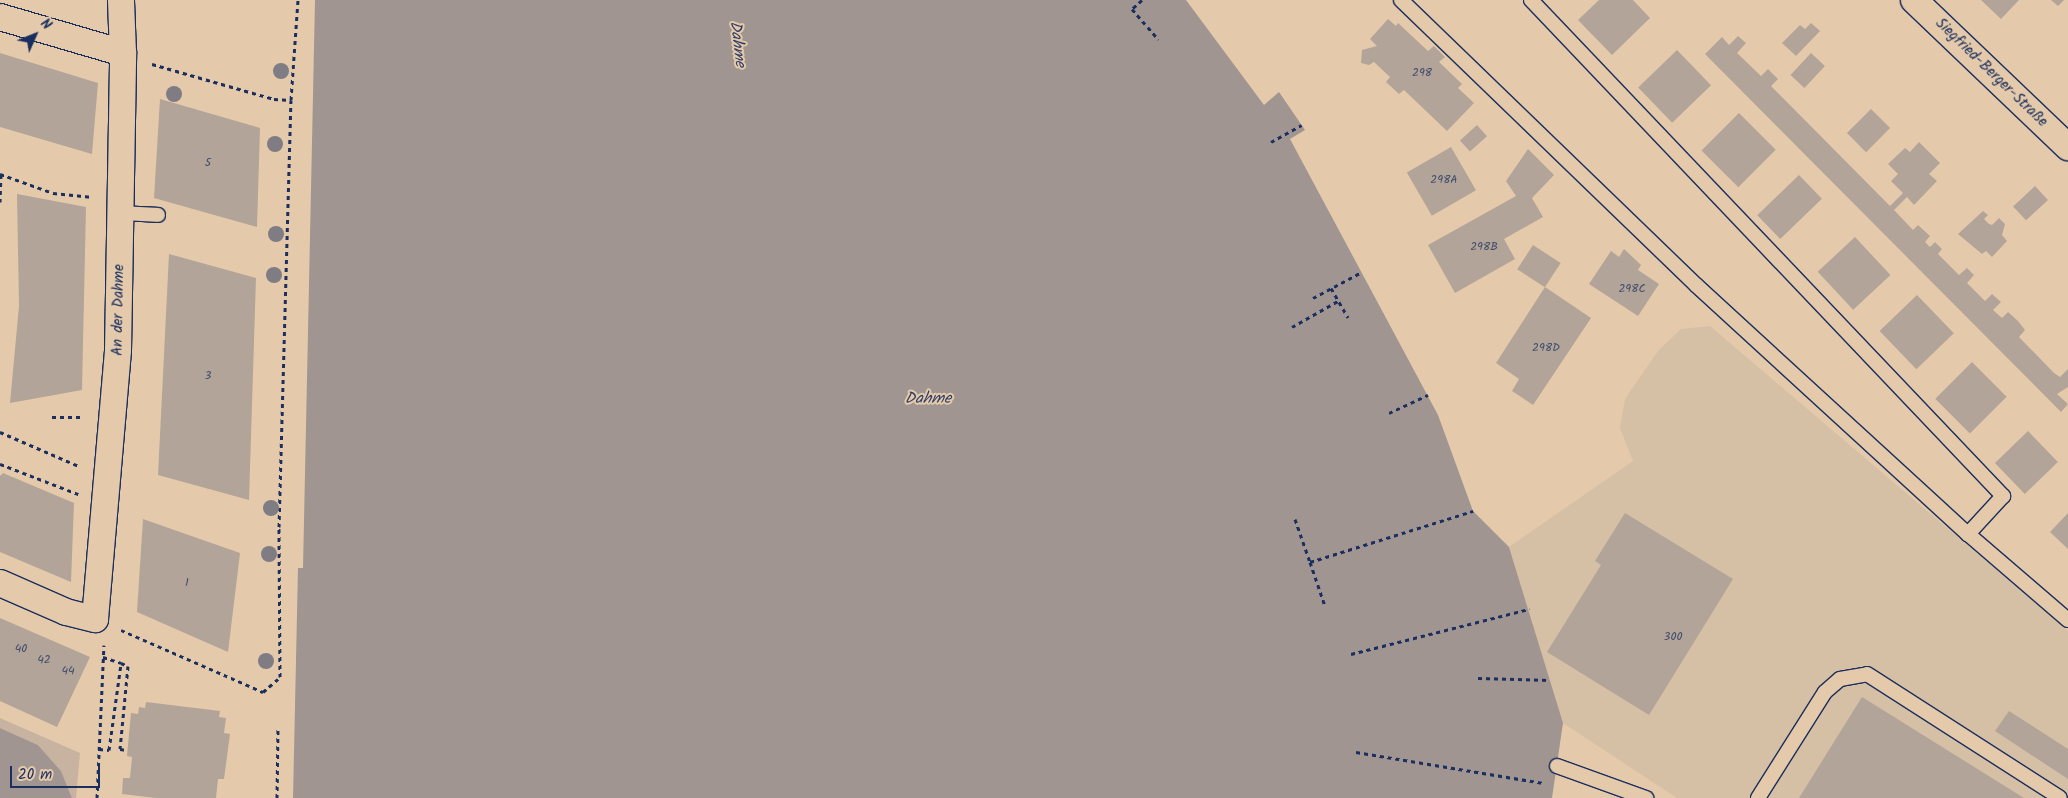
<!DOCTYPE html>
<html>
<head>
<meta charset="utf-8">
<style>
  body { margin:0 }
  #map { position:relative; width:2068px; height:798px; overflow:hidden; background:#e4caab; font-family:Kalam,sans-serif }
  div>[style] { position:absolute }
  .built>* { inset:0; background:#d5bfa5 }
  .green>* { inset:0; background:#c7b3a0 }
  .water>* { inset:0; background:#a09591 }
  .building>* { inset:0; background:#b2a498; transform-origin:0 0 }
  .path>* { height:3px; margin-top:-1.5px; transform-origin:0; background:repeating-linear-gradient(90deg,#1b2f5e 0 4px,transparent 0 8px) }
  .roads { filter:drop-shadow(1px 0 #1b2f5e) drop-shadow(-1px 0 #1b2f5e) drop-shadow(0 1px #1b2f5e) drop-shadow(0 -1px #1b2f5e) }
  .lane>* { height:14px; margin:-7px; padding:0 7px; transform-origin:7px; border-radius:7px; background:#e4caab }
  .street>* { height:26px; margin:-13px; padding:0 13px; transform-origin:13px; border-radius:13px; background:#e4caab }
  .trees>* { width:16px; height:16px; margin:-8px; border-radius:50%; background:#7f7c84 }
  span { translate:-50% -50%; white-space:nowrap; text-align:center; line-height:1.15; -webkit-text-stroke:4px #e4caab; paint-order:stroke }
  .number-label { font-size:12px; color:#414c6c }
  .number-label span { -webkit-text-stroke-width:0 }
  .street-label { font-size:15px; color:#1b2f5e }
  .water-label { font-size:16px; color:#2f3e66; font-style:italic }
  .north { position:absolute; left:10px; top:10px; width:50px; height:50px; -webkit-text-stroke:4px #e4caab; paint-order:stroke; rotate:46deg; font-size:14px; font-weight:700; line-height:20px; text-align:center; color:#1b2f5e }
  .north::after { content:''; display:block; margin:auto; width:18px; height:22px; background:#1b2f5e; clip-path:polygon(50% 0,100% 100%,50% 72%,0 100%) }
  .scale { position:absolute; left:10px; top:766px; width:90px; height:22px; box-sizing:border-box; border:2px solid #1b2f5e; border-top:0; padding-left:6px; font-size:15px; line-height:18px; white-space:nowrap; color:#1b2f5e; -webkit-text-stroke:4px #e4caab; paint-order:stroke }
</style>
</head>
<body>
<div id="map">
  <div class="built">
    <div style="clip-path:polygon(1710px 326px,2068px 631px,2068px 798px,1677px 798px,1563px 723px,1509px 547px,1633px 461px,1620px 428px,1625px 399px,1658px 351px,1681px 329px)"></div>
  </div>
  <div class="green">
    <div style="clip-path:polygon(0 718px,80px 753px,76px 798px,72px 798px,61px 771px,38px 745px,0 728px)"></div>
  </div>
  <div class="water">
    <div style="clip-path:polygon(315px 0,1186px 0,1264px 105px,1279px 92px,1305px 130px,1290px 139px,1438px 415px,1473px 511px,1509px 547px,1563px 723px,1552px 798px,293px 798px,298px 568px,303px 568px)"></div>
    <div style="clip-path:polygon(0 728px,38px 745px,61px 771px,72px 798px,0 798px)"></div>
  </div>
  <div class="building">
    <div style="clip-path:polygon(1599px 0,1633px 0,1650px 18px,1612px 55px,1578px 20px)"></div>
    <div style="clip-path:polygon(1981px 0,2019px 0,2001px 19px)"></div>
    <div style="clip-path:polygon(2051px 0,2064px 0,2058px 6px)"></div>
    <div style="clip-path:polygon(1388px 19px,1396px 26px,1398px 23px,1428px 51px,1434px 46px,1445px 57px,1439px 62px,1462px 84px,1458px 88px,1474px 103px,1447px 131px,1404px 90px,1399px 94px,1386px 82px,1390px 77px,1374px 62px,1369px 65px,1361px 63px,1362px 50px,1377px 46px,1370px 39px)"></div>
    <div style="clip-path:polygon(1811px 23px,1820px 31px,1796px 56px,1782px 43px,1800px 25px,1805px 29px)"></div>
    <div style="clip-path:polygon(1738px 36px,1746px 43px,1737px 53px,1761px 76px,1768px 69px,1778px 79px,1771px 86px,1890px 206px,1903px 193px,1891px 181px,1898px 174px,1888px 164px,1905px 148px,1910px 152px,1919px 142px,1940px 163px,1929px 174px,1937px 181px,1914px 205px,1907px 197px,1894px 210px,1913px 230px,1918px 225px,1930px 236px,1925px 242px,1930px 247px,1935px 242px,1942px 249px,1938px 254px,1959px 275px,1967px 268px,1974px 275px,1967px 283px,1985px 301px,1992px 294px,2001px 302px,1993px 310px,2002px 318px,2008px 312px,2018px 321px,2025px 330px,2019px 337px,2054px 373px,2060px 377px,2068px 369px,2068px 387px,2057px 394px,2068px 404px,2061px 412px,1705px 54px,1722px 37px,1729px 45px)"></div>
    <div style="left:1677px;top:50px;width:49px;height:54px;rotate:46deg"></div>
    <div style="clip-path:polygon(0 53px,98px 83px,92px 154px,0 127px)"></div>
    <div style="left:1811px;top:53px;width:19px;height:30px;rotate:43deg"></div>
    <div style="clip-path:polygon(160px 99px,260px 128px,257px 227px,154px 198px)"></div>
    <div style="left:1871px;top:109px;width:27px;height:34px;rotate:45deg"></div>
    <div style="left:1739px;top:113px;width:52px;height:53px;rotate:45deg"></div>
    <div style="left:1477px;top:125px;width:15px;height:23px;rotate:48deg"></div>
    <div style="left:1451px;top:147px;width:50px;height:51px;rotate:60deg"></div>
    <div style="clip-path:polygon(1528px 149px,1554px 175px,1532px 198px,1543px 217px,1504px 239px,1515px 259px,1455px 293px,1428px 245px,1516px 196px,1506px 181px)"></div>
    <div style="left:1799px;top:175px;width:33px;height:58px;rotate:46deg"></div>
    <div style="left:2035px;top:186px;width:19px;height:30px;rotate:47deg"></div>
    <div style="clip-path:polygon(17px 194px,86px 207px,82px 390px,10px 403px,19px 306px)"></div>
    <div style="clip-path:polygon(1983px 211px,1988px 215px,1984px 219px,1989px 224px,1992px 225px,1999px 218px,2005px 224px,2002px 235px,2007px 241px,1992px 257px,1986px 251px,1982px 254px,1958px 234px)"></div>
    <div style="left:1855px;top:237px;width:52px;height:51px;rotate:47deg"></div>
    <div style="left:1533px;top:245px;width:33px;height:29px;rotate:33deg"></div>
    <div style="clip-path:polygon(1624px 249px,1641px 265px,1638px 270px,1659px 284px,1638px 316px,1589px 284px,1611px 251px,1619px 257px)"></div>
    <div style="clip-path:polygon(169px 254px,256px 278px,249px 500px,158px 475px)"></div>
    <div style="clip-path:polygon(1545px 287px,1591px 318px,1533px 405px,1512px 391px,1519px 379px,1496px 363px)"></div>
    <div style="left:1917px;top:295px;width:53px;height:52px;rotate:46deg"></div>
    <div style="left:1972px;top:362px;width:49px;height:52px;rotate:45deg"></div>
    <div style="left:2028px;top:431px;width:43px;height:46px;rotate:46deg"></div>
    <div style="clip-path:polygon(3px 473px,74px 503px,71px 582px,0 552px,0 476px)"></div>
    <div style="clip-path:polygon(1625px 513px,1733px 579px,1649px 715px,1547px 652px,1601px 565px,1595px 561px)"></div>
    <div style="clip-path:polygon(2068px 513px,2068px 549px,2050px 532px)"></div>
    <div style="clip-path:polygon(143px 519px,240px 553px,228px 652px,137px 612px)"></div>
    <div style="clip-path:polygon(0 618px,90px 657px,57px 727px,0 701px)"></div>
    <div style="clip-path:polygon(1862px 697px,2024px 798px,1799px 798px)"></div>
    <div style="clip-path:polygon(146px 702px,220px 711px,219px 717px,226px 718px,224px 733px,230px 734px,224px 779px,218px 779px,216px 798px,156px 798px,122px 794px,123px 778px,130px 778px,132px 757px,127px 756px,131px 713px,138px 714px,139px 707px,145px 708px)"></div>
    <div style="clip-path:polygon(2009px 711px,2068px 749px,2068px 779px,1995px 731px)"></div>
  </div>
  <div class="path">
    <div style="left:1142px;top:0;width:13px;rotate:138deg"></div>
    <div style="left:1132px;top:9px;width:40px;rotate:49deg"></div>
    <div style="left:152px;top:64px;width:127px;rotate:16deg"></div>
    <div style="left:274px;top:99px;width:17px;rotate:3deg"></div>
    <div style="left:1271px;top:142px;width:35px;rotate:-29deg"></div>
    <div style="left:0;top:174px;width:56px;rotate:19.7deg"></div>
    <div style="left:53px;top:193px;width:40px;rotate:5.7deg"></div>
    <div style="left:0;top:202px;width:27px;rotate:-88deg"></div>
    <div style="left:1331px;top:288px;width:34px;rotate:60deg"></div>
    <div style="left:1313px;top:298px;width:55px;rotate:-28deg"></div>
    <div style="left:1292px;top:327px;width:53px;rotate:-29.5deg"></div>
    <div style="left:1389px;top:413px;width:43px;rotate:-24.8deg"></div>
    <div style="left:52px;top:417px;width:32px"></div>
    <div style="left:0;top:432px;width:86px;rotate:23.3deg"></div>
    <div style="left:0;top:464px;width:84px;rotate:21deg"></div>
    <div style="left:1295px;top:519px;width:46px;rotate:70.8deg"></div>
    <div style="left:1310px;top:562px;width:171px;rotate:-17.4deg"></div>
    <div style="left:1310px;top:562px;width:46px;rotate:71.2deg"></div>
    <div style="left:121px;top:630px;width:155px;rotate:23.6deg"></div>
    <div style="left:263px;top:692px;width:23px;rotate:-41deg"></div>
    <div style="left:280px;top:677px;width:150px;rotate:-90.4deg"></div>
    <div style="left:279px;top:527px;width:427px;rotate:-88.4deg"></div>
    <div style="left:291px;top:100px;width:100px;rotate:-86deg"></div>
    <div style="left:1351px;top:654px;width:184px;rotate:-14.2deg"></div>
    <div style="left:103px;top:657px;width:19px;rotate:18deg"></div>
    <div style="left:1478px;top:678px;width:72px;rotate:1.6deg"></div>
    <div style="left:99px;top:749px;width:10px;rotate:6deg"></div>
    <div style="left:109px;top:750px;width:88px;rotate:-82.1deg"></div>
    <div style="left:121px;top:663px;width:8px;rotate:23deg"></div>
    <div style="left:128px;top:666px;width:83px;rotate:95.5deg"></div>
    <div style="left:120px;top:749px;width:7px;rotate:8deg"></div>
    <div style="left:1356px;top:752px;width:190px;rotate:9.4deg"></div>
    <div style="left:97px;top:798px;width:153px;rotate:-87.4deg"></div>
    <div style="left:277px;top:798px;width:71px;rotate:-89.2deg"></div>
  </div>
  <div class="roads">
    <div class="lane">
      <div style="left:1401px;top:0;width:410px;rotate:44deg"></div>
      <div style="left:1696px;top:285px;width:369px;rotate:42.5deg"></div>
      <div style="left:1968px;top:534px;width:132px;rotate:40.7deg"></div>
      <div style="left:1531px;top:0;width:685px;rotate:46.42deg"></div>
      <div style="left:2003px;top:496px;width:52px;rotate:132.6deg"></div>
      <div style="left:121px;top:213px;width:37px;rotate:3deg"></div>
      <div style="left:1557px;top:766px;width:95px;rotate:19.8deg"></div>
      <div style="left:1758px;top:798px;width:125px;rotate:-57.7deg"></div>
      <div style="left:1825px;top:692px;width:20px;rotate:-41deg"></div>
      <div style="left:1840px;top:679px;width:27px;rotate:-10deg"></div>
      <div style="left:1867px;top:674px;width:229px;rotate:32.7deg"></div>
    </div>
    <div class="street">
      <div style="left:1914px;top:0;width:213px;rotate:43.7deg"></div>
      <div style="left:0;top:17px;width:128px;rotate:16.3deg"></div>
      <div style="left:0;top:583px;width:72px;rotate:23.7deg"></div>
      <div style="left:66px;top:612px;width:30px;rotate:14deg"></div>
      <div style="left:95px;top:619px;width:270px;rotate:-85.1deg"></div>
      <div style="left:118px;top:350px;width:297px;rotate:-89deg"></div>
      <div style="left:123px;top:53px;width:53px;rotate:-92.2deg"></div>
    </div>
  </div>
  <div class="trees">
    <div style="left:281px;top:71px"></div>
    <div style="left:174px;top:94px"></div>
    <div style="left:275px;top:144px"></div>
    <div style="left:276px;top:234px"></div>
    <div style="left:274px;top:275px"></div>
    <div style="left:271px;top:508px"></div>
    <div style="left:269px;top:554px"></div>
    <div style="left:266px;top:661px"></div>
  </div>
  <div class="number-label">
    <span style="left:1422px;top:73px">298</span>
    <span style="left:208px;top:163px">5</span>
    <span style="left:1444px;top:180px">298A</span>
    <span style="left:1484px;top:247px">298B</span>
    <span style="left:1632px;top:289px">298C</span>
    <span style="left:1546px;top:348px">298D</span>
    <span style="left:208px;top:376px">3</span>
    <span style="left:187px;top:583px">1</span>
    <span style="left:1673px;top:637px">300</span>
    <span style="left:21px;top:649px">40</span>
    <span style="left:44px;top:660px">42</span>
    <span style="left:68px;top:671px">44</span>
  </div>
  <div class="street-label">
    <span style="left:1991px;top:73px;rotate:44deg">Siegfried-Berger-Straße</span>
    <span style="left:119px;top:310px;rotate:-89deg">An der Dahme</span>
  </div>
  <div class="water-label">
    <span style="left:737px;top:44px;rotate:83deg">Dahme</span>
    <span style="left:928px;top:399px">Dahme</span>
  </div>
  <div class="north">N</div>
  <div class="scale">20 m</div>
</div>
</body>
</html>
